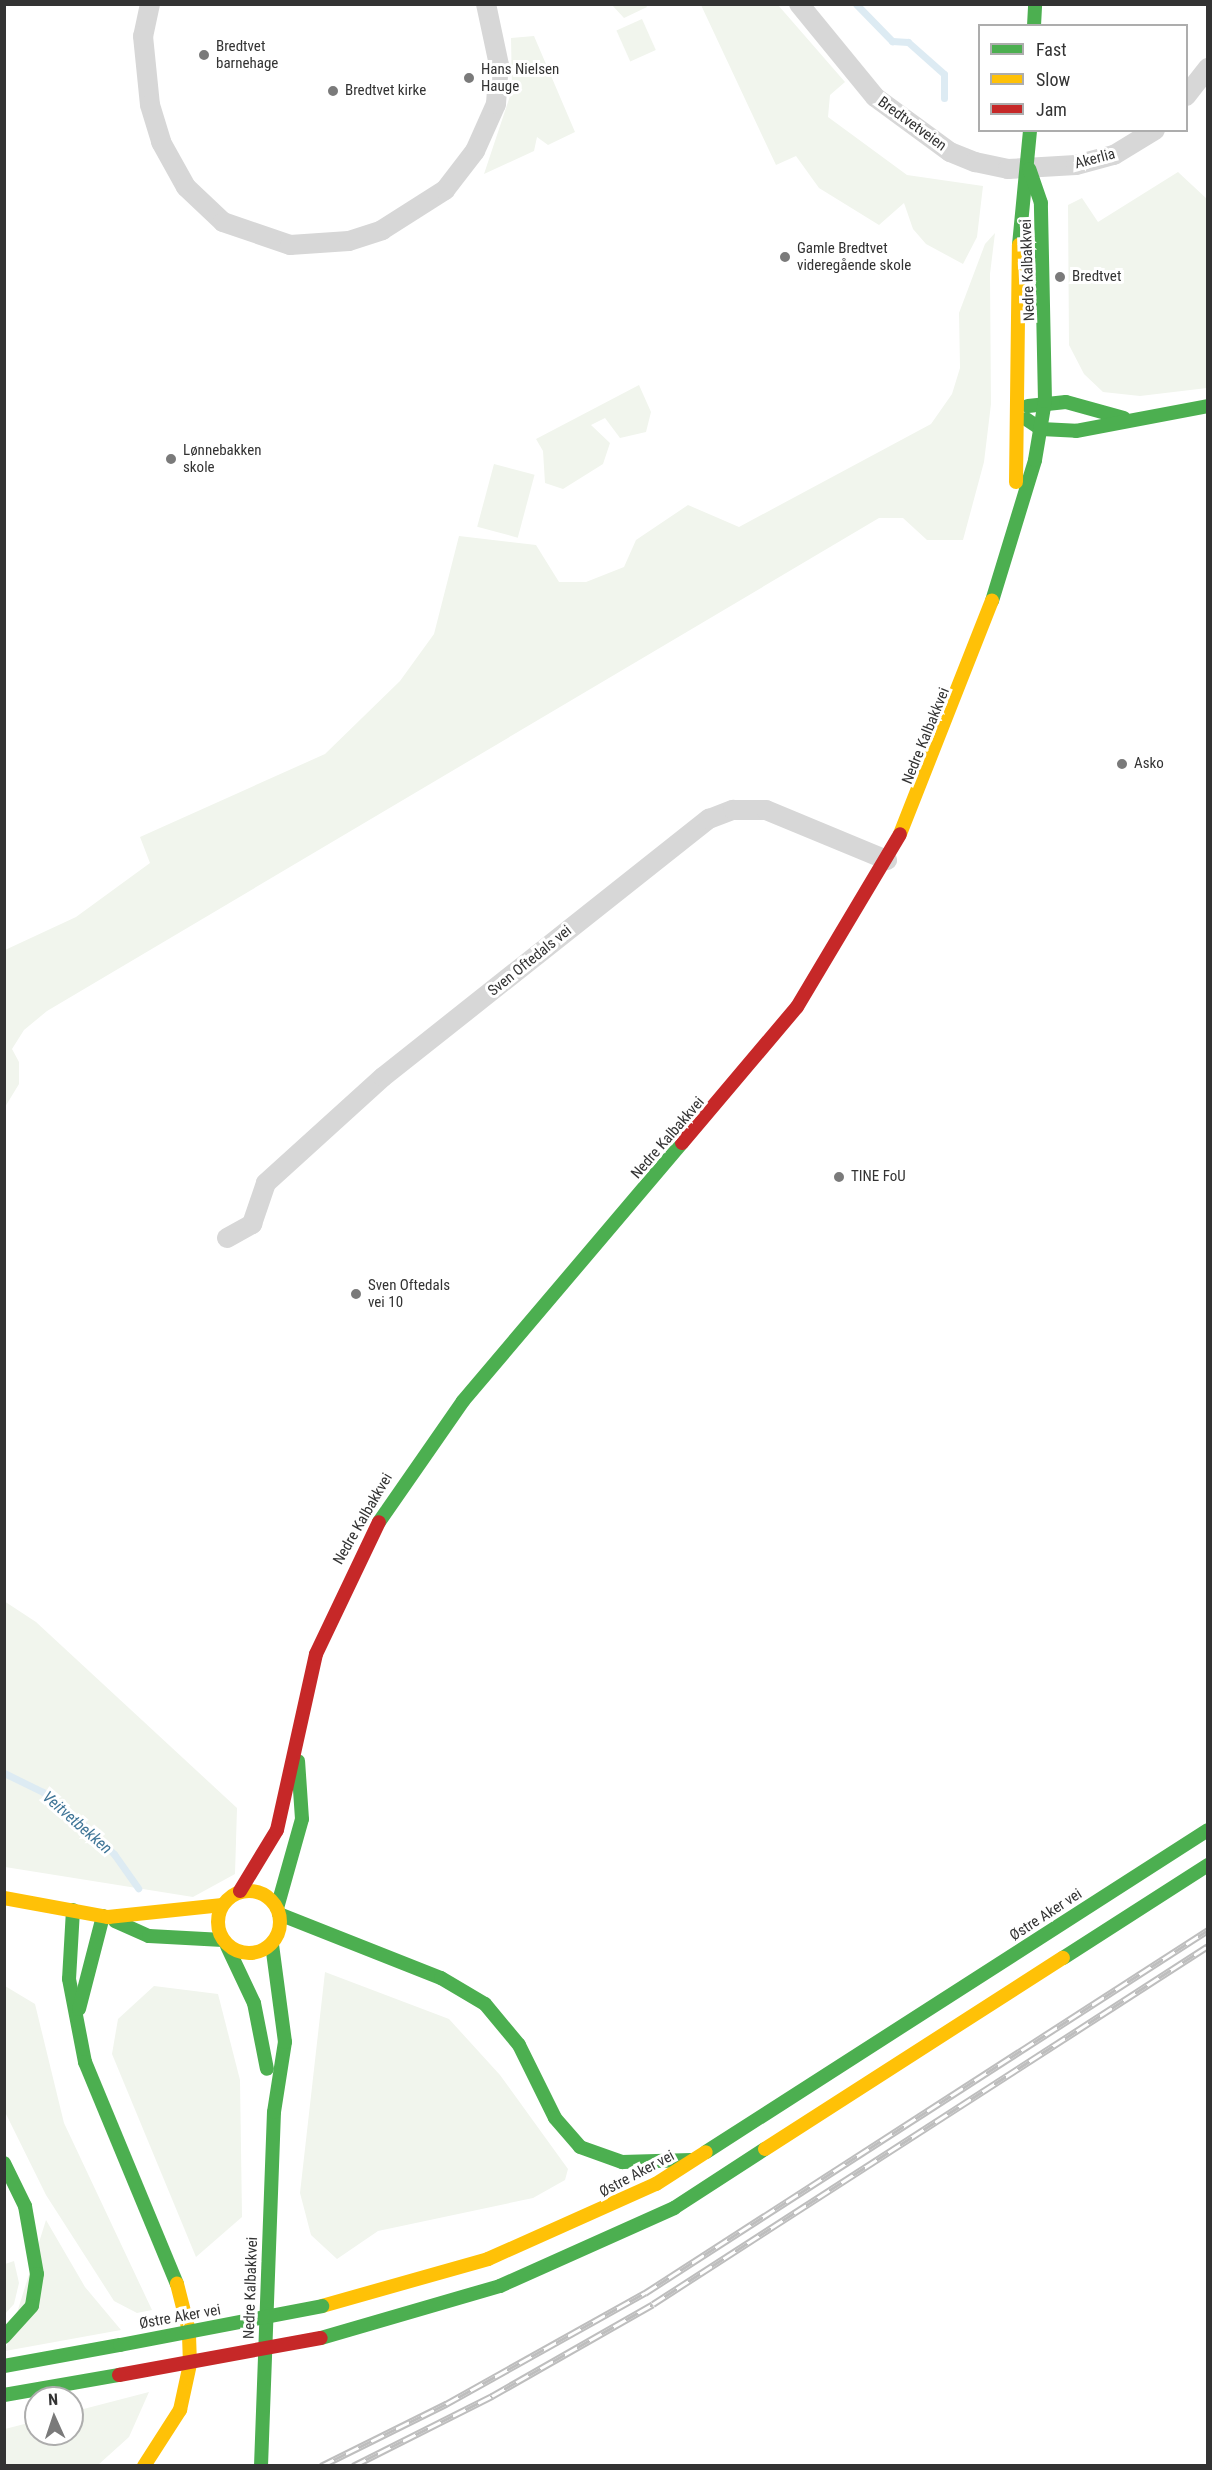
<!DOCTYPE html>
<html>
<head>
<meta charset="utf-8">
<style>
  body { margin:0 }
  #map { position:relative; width:1212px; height:2470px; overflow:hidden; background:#fff; font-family:"Roboto Condensed",sans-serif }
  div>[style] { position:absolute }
  .green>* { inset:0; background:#f1f5ed; transform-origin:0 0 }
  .stream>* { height:7px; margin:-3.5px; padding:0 3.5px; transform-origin:3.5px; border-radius:3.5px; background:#ddebf3 }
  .street>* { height:20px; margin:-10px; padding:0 10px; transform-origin:10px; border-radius:10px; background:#d7d7d7 }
  .fast>* { height:14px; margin:-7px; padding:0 7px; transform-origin:7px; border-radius:7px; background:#4caf50 }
  .slow>* { height:14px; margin:-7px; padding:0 7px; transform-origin:7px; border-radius:7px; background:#ffc107 }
  .slow>.ring { margin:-7px; padding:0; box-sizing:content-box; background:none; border:14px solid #ffc107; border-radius:50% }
  .jam>* { height:14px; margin:-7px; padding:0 7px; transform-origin:7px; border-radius:7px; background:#c62828 }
  .rail>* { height:7px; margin-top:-3.5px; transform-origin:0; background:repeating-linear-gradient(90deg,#fff 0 14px,#bebebe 0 28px); box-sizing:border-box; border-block:2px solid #bebebe }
  .fast-bridge>* { height:14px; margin:-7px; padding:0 7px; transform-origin:7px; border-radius:7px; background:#4caf50 }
  .jam-bridge>* { height:14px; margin:-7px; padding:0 7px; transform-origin:7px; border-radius:7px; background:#c62828 }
  .dots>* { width:16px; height:16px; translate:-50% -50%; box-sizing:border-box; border:3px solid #fff; border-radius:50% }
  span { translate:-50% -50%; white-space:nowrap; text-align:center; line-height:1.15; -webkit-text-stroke:6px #fff; paint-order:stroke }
  .poi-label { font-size:15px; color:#333 }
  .left { translate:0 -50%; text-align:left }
  .street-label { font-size:15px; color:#333 }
  .water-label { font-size:16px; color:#3f7597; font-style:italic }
  .frame { position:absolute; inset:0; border:6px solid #333; pointer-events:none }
  .legend { position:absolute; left:978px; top:24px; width:210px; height:108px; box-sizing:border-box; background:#fff; border:2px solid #adadad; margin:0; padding:8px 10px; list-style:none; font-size:18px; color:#333 }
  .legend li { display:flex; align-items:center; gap:12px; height:30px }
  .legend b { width:30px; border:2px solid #adadad }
  .north { position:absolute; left:24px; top:2386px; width:60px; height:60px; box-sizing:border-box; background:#fff; border:2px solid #adadad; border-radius:50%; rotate:357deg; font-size:16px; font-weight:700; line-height:24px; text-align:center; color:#333 }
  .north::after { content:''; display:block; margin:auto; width:21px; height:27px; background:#7a7a7a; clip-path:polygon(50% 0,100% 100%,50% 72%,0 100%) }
</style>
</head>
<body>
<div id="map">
  <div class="green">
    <div style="clip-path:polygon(612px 5px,646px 5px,647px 7px,624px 18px)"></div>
    <div style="clip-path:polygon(701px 5px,778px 5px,845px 82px,830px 95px,828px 117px,907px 175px,983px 186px,977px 237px,963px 264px,926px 244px,913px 229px,904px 203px,879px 225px,819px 188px,796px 156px,776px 165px)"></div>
    <div style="left:642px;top:19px;width:34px;height:28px;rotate:66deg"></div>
    <div style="clip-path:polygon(534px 36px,575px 132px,548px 145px,537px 137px,534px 151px,484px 174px,512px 90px,511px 38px)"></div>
    <div style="clip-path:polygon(1178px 172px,1207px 199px,1207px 388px,1140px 396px,1103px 392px,1084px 374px,1069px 345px,1068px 205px,1082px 198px,1098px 222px)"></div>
    <div style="clip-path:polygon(995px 233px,990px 274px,991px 404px,984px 462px,963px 540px,927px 540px,903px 518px,879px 518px,47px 1011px,24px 1030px,12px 1049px,19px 1062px,19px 1084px,5px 1107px,5px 950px,76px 917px,150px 863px,140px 837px,325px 754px,400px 681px,434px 634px,459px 536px,536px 545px,559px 582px,586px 582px,624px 567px,636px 540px,688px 505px,739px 527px,931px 424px,952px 394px,960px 368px,959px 313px,985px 244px)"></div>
    <div style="clip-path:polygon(639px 385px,651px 412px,646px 432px,620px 438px,605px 418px,591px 425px,610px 443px,603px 464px,563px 489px,545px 483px,543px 451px,536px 439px)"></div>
    <div style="left:494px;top:464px;width:42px;height:65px;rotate:15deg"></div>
    <div style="clip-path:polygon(4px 1601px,36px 1622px,237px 1808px,235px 1874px,193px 1897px,5px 1867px)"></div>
    <div style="clip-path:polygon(325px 1972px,449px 2019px,500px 2075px,568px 2169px,565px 2180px,533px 2198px,378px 2231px,337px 2259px,311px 2235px,300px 2193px)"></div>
    <div style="clip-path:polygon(5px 1986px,35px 2004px,64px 2123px,152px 2310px,137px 2313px,114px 2301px,46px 2195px,5px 2112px)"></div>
    <div style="clip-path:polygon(154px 1986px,218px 1994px,240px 2080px,242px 2217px,196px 2257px,112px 2054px,118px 2019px)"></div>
    <div style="clip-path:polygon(46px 2220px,85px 2287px,121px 2330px,5px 2351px)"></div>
    <div style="clip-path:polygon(14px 2261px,19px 2283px,14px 2304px,5px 2314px,5px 2264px)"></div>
    <div style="clip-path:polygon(149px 2392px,129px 2437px,98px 2465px,5px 2465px,5px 2429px,36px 2421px,36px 2434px,72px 2434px,72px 2412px)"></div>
  </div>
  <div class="stream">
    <div style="left:856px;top:4px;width:52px;rotate:45.8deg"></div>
    <div style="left:892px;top:41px;width:16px;rotate:4deg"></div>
    <div style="left:908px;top:42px;width:48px;rotate:41.6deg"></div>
    <div style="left:944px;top:74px;width:24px;rotate:90deg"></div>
    <div style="left:4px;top:1773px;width:43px;rotate:26deg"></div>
    <div style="left:43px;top:1792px;width:48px;rotate:38.3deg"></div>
    <div style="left:81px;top:1822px;width:46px;rotate:44.1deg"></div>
    <div style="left:114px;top:1854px;width:42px;rotate:54.8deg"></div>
  </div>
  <div class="street">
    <div style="left:150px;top:4px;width:33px;rotate:102deg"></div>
    <div style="left:143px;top:36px;width:69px;rotate:84.2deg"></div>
    <div style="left:150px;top:105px;width:39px;rotate:73deg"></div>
    <div style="left:161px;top:142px;width:51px;rotate:60.9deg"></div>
    <div style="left:186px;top:187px;width:51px;rotate:43.4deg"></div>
    <div style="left:223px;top:222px;width:71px;rotate:18.9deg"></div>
    <div style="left:290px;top:245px;width:59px;rotate:-3.9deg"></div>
    <div style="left:349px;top:241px;width:35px;rotate:-18deg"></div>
    <div style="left:382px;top:230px;width:75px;rotate:-32.4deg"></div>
    <div style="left:445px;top:190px;width:49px;rotate:-52.4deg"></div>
    <div style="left:475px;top:151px;width:51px;rotate:-65.9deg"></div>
    <div style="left:496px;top:104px;width:39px;rotate:-86deg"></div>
    <div style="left:499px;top:65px;width:62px;rotate:-102deg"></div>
    <div style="left:799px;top:4px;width:120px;rotate:50.7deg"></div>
    <div style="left:875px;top:97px;width:93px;rotate:36.3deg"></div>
    <div style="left:950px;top:152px;width:27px;rotate:22deg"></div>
    <div style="left:975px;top:162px;width:34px;rotate:12deg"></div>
    <div style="left:1008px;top:169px;width:68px;rotate:-3.4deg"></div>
    <div style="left:1076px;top:165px;width:39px;rotate:-15deg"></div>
    <div style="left:1114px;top:155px;width:48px;rotate:-31.4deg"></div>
    <div style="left:1186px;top:96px;width:36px;rotate:-52deg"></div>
    <div style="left:227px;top:1238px;width:29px;rotate:-29deg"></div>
    <div style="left:252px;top:1224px;width:43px;rotate:-71.1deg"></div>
    <div style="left:266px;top:1183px;width:158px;rotate:-42.2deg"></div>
    <div style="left:383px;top:1077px;width:416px;rotate:-38.4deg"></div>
    <div style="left:709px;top:819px;width:26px;rotate:-21deg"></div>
    <div style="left:733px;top:810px;width:33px"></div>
    <div style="left:766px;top:810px;width:131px;rotate:22.5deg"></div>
  </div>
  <div class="fast">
    <div style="left:1034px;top:26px;width:22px;rotate:-87deg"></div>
    <div style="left:1019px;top:245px;width:116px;rotate:-84.5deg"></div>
    <div style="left:1028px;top:406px;width:38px;rotate:-6deg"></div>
    <div style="left:1066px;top:402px;width:60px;rotate:15.4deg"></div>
    <div style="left:1026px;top:419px;width:18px;rotate:34deg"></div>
    <div style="left:1041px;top:429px;width:35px;rotate:3deg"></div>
    <div style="left:1076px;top:431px;width:134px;rotate:-10.7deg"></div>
    <div style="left:992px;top:601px;width:147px;rotate:-73deg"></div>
    <div style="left:1035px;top:460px;width:60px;rotate:-80.4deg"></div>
    <div style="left:1045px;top:401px;width:198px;rotate:-91.2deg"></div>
    <div style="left:1041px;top:203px;width:36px;rotate:-109deg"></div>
    <div style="left:379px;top:1522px;width:147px;rotate:-55.2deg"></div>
    <div style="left:463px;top:1401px;width:338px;rotate:-49.7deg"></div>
    <div style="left:277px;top:1908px;width:92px;rotate:-74.3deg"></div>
    <div style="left:302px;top:1819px;width:58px;rotate:-93.9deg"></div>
    <div style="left:73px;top:1910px;width:69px;rotate:93.3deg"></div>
    <div style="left:69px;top:1979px;width:85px;rotate:79.1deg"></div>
    <div style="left:85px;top:2062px;width:240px;rotate:67.5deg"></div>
    <div style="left:279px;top:1914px;width:174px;rotate:21.6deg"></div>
    <div style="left:441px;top:1978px;width:51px;rotate:30.6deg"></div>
    <div style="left:485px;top:2004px;width:53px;rotate:50.3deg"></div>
    <div style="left:519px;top:2045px;width:81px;rotate:63.7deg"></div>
    <div style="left:555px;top:2118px;width:38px;rotate:49deg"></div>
    <div style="left:580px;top:2147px;width:45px;rotate:19.7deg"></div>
    <div style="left:622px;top:2162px;width:69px;rotate:-1.7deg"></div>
    <div style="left:115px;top:1921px;width:37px;rotate:24deg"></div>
    <div style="left:149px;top:1936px;width:74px;rotate:3.1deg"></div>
    <div style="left:227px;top:1946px;width:63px;rotate:64.7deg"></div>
    <div style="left:254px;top:2003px;width:67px;rotate:78.9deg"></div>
    <div style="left:1063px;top:1958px;width:172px;rotate:-32.7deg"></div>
    <div style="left:79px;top:2009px;width:96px;rotate:-75.5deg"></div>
    <div style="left:706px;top:2152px;width:596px;rotate:-32.68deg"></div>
    <div style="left:4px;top:2163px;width:48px;rotate:64deg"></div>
    <div style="left:25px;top:2206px;width:69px;rotate:80deg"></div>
    <div style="left:37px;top:2274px;width:32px;rotate:99deg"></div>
    <div style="left:32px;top:2306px;width:42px;rotate:132.1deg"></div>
    <div style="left:321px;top:2338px;width:186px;rotate:-16.2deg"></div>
    <div style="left:500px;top:2286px;width:191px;rotate:-24.1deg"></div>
    <div style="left:674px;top:2208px;width:108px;rotate:-33deg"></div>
    <div style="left:4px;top:2366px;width:118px;rotate:-10.3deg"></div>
    <div style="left:4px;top:2395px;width:117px;rotate:-9.9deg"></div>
    <div style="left:261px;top:2466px;width:354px;rotate:-87.9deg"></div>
    <div style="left:274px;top:2112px;width:71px;rotate:-81.1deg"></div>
    <div style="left:285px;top:2042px;width:99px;rotate:-97.6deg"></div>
  </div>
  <div class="slow">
    <div style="left:1016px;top:482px;width:237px;rotate:-89.3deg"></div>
    <div style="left:900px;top:834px;width:251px;rotate:-68.5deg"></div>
    <div class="ring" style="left:218px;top:1891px;width:48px;height:48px"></div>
    <div style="left:4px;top:1898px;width:106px;rotate:10.4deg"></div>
    <div style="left:108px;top:1917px;width:115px;rotate:-6deg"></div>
    <div style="left:765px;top:2149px;width:354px;rotate:-32.7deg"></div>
    <div style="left:322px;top:2306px;width:173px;rotate:-15.8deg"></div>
    <div style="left:488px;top:2259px;width:184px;rotate:-24.1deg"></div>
    <div style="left:656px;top:2184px;width:59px;rotate:-32.6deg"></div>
    <div style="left:144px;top:2466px;width:67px;rotate:-57.3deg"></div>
    <div style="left:180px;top:2410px;width:47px;rotate:-77.7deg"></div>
    <div style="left:190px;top:2364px;width:33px;rotate:-92deg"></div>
    <div style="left:189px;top:2331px;width:49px;rotate:-104.3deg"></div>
  </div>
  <div class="jam">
    <div style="left:682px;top:1143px;width:178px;rotate:-49.8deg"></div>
    <div style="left:797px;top:1007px;width:201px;rotate:-59.2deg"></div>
    <div style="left:240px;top:1891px;width:71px;rotate:-58.8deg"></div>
    <div style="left:277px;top:1830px;width:180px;rotate:-77.5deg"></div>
    <div style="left:316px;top:1654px;width:146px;rotate:-64.5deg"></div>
  </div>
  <div class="rail">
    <div style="left:321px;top:2466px;width:140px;rotate:-26.4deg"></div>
    <div style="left:446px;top:2404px;width:228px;rotate:-29.2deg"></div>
    <div style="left:645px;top:2293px;width:670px;rotate:-32.81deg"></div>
    <div style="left:353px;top:2466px;width:156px;rotate:-26.7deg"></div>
    <div style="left:492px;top:2396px;width:185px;rotate:-29.7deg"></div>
    <div style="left:653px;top:2304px;width:660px;rotate:-32.82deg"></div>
  </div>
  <div class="fast-bridge">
    <div style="left:120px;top:2345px;width:206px;rotate:-10.9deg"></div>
  </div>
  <div class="jam-bridge">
    <div style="left:119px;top:2375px;width:205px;rotate:-10.4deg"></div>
  </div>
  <div class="dots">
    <div style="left:204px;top:55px;background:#7a7a7a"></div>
    <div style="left:469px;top:78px;background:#7a7a7a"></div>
    <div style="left:333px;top:91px;background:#7a7a7a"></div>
    <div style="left:785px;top:257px;background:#7a7a7a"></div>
    <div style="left:1060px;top:277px;background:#7a7a7a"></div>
    <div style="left:171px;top:459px;background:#7a7a7a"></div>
    <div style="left:1122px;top:764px;background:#7a7a7a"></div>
    <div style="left:839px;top:1177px;background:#7a7a7a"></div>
    <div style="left:356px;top:1294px;background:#7a7a7a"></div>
  </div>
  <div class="poi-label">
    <span class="left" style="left:216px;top:55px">Bredtvet<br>barnehage</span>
    <span class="left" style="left:481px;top:78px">Hans Nielsen<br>Hauge</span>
    <span class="left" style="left:345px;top:91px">Bredtvet kirke</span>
    <span class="left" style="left:797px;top:257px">Gamle Bredtvet<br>videregående skole</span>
    <span class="left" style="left:1072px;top:277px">Bredtvet</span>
    <span class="left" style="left:183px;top:459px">Lønnebakken<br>skole</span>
    <span class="left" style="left:1134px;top:764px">Asko</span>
    <span class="left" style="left:851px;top:1177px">TINE FoU</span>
    <span class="left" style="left:368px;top:1294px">Sven Oftedals<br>vei 10</span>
  </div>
  <div class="street-label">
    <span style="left:912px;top:124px;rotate:36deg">Bredtvetveien</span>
    <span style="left:1095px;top:159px;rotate:-15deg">Akerlia</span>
    <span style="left:1028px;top:270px;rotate:-92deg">Nedre Kalbakkvei</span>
    <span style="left:926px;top:736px;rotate:-68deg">Nedre Kalbakkvei</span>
    <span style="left:530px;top:961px;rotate:-39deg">Sven Oftedals vei</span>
    <span style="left:668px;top:1138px;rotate:-49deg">Nedre Kalbakkvei</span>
    <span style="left:363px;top:1519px;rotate:-60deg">Nedre Kalbakkvei</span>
    <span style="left:1046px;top:1915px;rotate:-33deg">Østre Aker vei</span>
    <span style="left:637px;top:2174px;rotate:-28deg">Østre Aker vei</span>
    <span style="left:251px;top:2288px;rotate:-88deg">Nedre Kalbakkvei</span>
    <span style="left:180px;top:2317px;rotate:-10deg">Østre Aker vei</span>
  </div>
  <div class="water-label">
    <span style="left:77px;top:1823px;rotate:41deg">Veitvetbekken</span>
  </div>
  <div class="frame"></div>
  <ul class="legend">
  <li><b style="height:8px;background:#4caf50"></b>Fast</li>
  <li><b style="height:8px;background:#ffc107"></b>Slow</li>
  <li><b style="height:8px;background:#c62828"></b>Jam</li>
  </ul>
  <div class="north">N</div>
</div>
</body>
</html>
